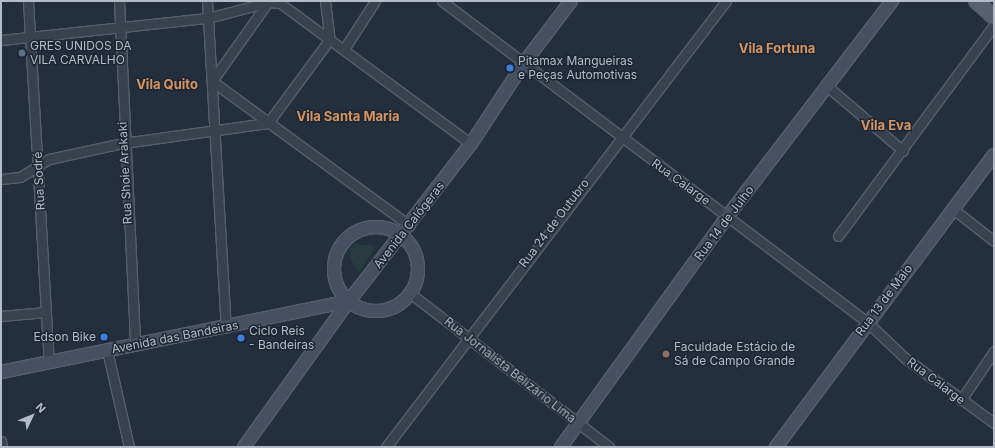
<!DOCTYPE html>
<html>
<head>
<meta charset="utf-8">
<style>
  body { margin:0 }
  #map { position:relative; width:995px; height:448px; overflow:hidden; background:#242f3e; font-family:Inter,sans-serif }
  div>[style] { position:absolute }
  .green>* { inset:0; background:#263c3f }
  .roads { filter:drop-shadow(1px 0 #565f6c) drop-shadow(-1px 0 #565f6c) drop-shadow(0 1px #565f6c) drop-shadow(0 -1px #565f6c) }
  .street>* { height:9px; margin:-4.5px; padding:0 4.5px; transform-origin:4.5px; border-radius:4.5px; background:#38414e }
  .secondary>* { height:12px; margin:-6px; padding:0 6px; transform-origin:6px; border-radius:6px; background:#465061 }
  .secondary>.ring { margin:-6px; padding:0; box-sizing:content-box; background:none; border:12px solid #465061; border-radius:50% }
  .primary>* { height:14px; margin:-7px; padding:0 7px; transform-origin:7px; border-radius:7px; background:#56606e }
  .dots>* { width:11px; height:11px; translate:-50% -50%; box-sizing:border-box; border:2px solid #1d2633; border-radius:50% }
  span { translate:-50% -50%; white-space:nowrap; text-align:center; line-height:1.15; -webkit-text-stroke:3px #1d2633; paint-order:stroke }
  .poi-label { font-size:12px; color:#b4bcc9 }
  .left { translate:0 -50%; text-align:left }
  .right { translate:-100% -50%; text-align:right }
  .street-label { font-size:12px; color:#b4bcc9 }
  .neighbourhood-label { font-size:13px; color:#d59563; font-weight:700 }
  .frame { position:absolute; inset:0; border:2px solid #b4bcc9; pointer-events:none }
  .north { position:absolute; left:12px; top:396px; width:40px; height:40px; -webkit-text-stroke:3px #1d2633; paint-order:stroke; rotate:47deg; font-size:11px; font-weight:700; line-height:16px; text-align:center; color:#b4bcc9 }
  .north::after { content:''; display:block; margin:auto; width:14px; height:18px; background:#b4bcc9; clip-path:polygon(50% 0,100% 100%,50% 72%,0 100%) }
</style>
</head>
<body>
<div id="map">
  <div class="green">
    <div style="clip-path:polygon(355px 244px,376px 246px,359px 273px,351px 260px,350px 249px)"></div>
  </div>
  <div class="roads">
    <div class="street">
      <div style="left:28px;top:1px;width:361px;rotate:86.7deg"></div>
      <div style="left:119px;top:1px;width:344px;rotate:87.3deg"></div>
      <div style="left:207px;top:1px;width:327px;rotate:86.7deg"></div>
      <div style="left:325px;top:1px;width:38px;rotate:83deg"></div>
      <div style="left:442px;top:1px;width:533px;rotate:37.06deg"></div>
      <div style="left:867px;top:322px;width:52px;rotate:43.5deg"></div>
      <div style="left:905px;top:358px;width:110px;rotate:36.1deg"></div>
      <div style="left:268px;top:2px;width:97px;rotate:125.3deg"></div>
      <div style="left:212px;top:81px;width:245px;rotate:36.2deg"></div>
      <div style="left:1px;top:40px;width:208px;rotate:-6.1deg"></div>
      <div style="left:208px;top:18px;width:62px;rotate:-14.9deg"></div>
      <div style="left:268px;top:2px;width:12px;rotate:5deg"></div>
      <div style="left:280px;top:3px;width:237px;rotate:36.4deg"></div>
      <div style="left:344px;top:49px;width:57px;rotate:-57.1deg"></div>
      <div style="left:827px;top:86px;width:100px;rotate:40.5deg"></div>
      <div style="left:1px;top:179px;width:19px;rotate:-6deg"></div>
      <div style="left:20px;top:177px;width:34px;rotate:-32deg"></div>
      <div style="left:49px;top:159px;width:76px;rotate:-12.2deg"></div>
      <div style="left:123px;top:143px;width:146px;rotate:-7.9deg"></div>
      <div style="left:268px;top:123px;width:104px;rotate:-53.6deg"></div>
      <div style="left:953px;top:209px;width:52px;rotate:38deg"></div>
      <div style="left:838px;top:236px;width:262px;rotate:-53.5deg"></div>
      <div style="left:410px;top:293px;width:252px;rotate:37.7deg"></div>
      <div style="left:1px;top:316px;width:45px;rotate:-5.1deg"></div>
      <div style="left:107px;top:350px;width:99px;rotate:77.2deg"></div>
      <div style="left:961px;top:400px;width:59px;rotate:-56deg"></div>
      <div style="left:1px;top:441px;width:6px;rotate:81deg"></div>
      <div style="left:386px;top:447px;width:561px;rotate:-52.68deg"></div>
    </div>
    <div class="secondary">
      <div class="ring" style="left:334px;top:227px;width:72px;height:72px"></div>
      <div style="left:1px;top:372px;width:355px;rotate:-11.5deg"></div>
      <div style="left:244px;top:447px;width:180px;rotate:-54.3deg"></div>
      <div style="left:349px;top:301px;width:199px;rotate:-52.2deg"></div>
      <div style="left:471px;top:144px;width:97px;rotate:-56.8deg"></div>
      <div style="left:524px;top:63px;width:78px;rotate:-52.8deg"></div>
      <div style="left:561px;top:447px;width:284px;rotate:-54.2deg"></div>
      <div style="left:727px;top:217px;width:272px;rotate:-52.6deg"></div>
      <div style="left:776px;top:447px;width:364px;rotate:-53.3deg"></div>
    </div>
    <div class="primary">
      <div style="left:976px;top:1px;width:24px;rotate:42deg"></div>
    </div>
  </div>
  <div class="dots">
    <div style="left:22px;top:53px;background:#5c6f8a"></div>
    <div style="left:510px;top:68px;background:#3f7fe0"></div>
    <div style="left:104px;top:337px;background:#3f7fe0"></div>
    <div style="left:241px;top:338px;background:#3f7fe0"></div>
    <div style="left:666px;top:354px;background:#8d6e63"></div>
  </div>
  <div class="poi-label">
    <span class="left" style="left:30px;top:53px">GRES UNIDOS DA<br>VILA CARVALHO</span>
    <span class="left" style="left:518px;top:68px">Pitamax Mangueiras<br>e Peças Automotivas</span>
    <span class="left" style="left:249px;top:338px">Ciclo Reis<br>- Bandeiras</span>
    <span class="right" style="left:96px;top:337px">Edson Bike</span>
    <span class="left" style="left:674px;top:354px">Faculdade Estácio de<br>Sá de Campo Grande</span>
  </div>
  <div class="street-label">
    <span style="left:125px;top:173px;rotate:-93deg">Rua Shoie Arakaki</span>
    <span style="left:39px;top:181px;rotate:-93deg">Rua Sodré</span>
    <span style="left:681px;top:182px;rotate:36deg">Rua Calarge</span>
    <span style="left:554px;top:223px;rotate:-53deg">Rua 24 de Outubro</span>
    <span style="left:724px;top:223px;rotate:-53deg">Rua 14 de Julho</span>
    <span style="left:409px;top:225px;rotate:-52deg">Avenida Calógeras</span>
    <span style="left:884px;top:300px;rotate:-53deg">Rua 13 de Maio</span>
    <span style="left:175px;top:337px;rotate:-11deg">Avenida das Bandeiras</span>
    <span style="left:510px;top:370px;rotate:38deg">Rua Jornalista Belizário Lima</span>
    <span style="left:936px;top:381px;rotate:37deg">Rua Calarge</span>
  </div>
  <div class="neighbourhood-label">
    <span style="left:777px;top:48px">Vila Fortuna</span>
    <span style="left:167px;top:84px">Vila Quito</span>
    <span style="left:348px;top:116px">Vila Santa Maria</span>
    <span style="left:886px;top:125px">Vila Eva</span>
  </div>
  <div class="frame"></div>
  <div class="north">N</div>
</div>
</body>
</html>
